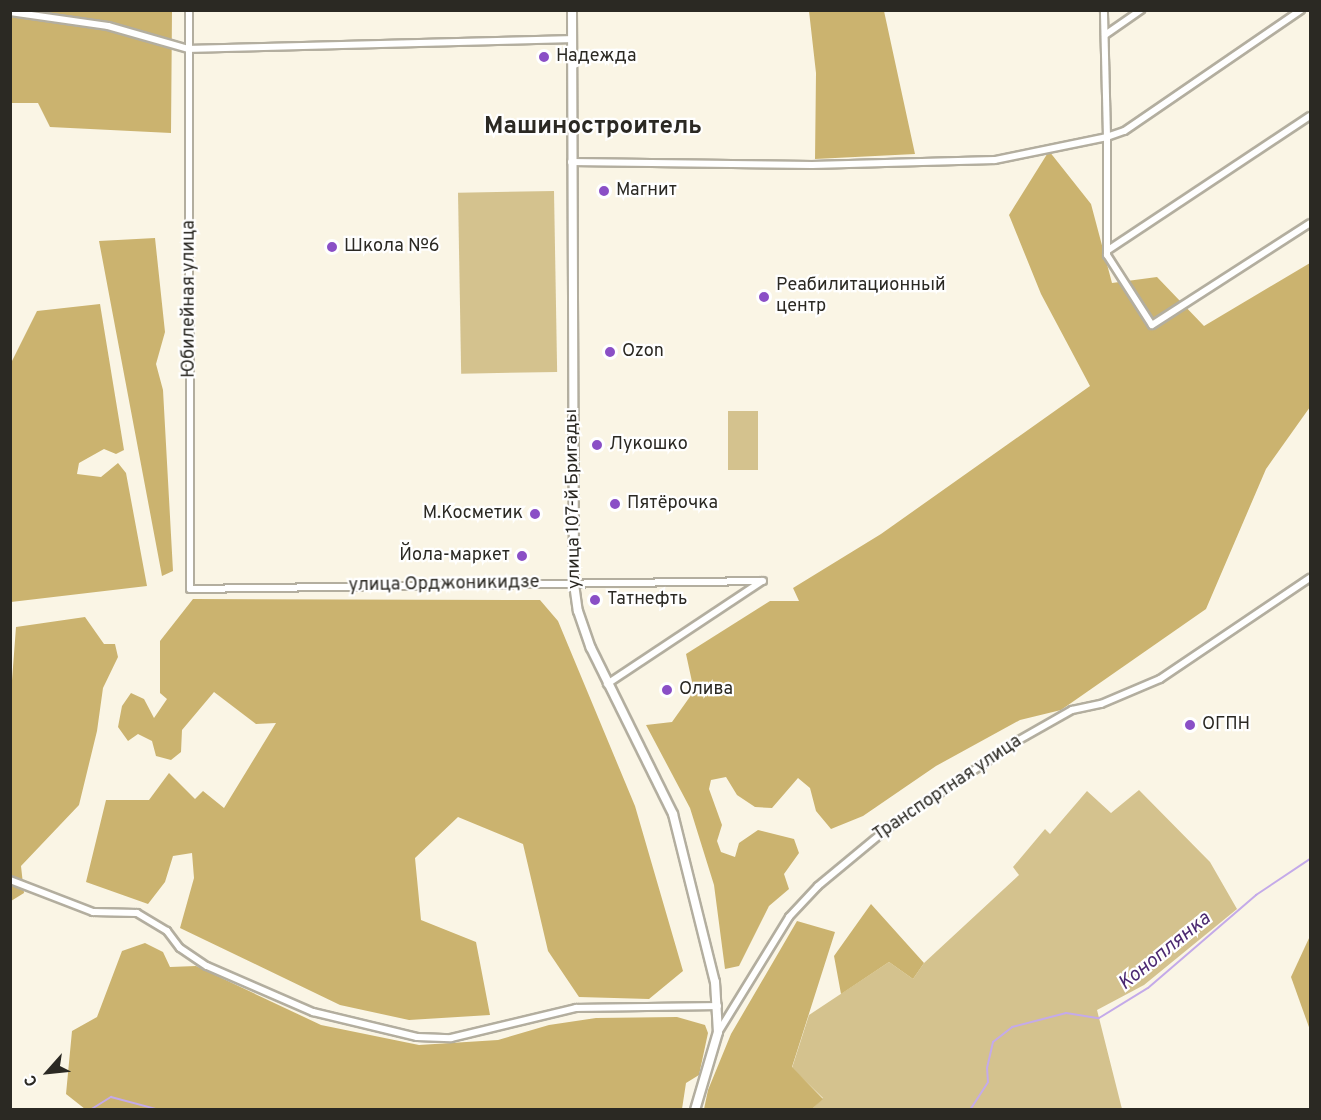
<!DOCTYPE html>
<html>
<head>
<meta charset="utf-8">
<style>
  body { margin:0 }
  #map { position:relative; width:1321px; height:1120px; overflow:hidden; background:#faf5e5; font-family:Overpass,sans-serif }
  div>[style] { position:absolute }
  .green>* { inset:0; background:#d4c28e; transform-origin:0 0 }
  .forest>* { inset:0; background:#cbb36f }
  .stream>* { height:2px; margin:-1px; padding:0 1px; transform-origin:1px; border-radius:1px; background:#c4aae9 }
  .roads { filter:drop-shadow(2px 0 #b3ae9f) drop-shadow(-2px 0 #b3ae9f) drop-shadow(0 2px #b3ae9f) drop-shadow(0 -2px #b3ae9f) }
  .minor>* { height:6px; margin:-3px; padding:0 3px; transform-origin:3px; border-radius:3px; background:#fff }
  .secondary>* { height:8px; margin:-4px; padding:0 4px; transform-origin:4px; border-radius:4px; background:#fff }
  .dots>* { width:16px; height:16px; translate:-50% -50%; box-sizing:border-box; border:3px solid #fff; border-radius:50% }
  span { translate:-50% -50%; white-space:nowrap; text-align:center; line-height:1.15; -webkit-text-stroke:4.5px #fff; paint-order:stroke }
  .poi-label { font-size:18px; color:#2b2923 }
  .left { translate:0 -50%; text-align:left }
  .right { translate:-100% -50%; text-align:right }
  .street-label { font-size:18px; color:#2b2923 }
  .water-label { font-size:20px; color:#4c2971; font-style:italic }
  .district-label { font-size:24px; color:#2b2923; font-weight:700 }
  .frame { position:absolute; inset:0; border:12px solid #2b2923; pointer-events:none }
  .north { position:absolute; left:18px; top:1042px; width:60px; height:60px; -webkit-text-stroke:4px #fff; paint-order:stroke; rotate:243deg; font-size:16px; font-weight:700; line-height:24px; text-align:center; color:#2b2923 }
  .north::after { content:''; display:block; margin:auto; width:21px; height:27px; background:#2b2923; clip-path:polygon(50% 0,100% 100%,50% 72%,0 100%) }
</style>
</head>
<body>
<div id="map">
  <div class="green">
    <div style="left:554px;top:191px;width:181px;height:96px;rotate:89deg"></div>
    <div style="left:728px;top:411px;width:30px;height:59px"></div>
    <div style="clip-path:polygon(1139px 790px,1210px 862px,1237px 909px,1144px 985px,1097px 1010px,1122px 1109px,812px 1109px,823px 1098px,792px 1068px,809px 1015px,889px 962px,913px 979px,924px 963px,1019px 875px,1013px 867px,1045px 829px,1050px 834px,1087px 791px,1111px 813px)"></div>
  </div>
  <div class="forest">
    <div style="clip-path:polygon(10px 11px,172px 11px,171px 133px,50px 127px,38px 103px,11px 103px)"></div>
    <div style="clip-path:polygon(809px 11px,884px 11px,915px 154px,815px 159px,816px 73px)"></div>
    <div style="clip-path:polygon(1049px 151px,1091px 204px,1112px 283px,1157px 277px,1204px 326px,1310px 263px,1310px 407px,1266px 469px,1206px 609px,1061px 710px,1020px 720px,936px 766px,863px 816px,831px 829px,816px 811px,810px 788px,798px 778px,772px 808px,755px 807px,737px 795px,726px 777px,711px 780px,709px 789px,722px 825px,717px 841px,721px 852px,735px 857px,739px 843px,758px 830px,794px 839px,799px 853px,784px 874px,789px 889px,769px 906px,739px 966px,725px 969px,714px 885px,690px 808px,646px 725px,672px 722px,694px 691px,686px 654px,770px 601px,799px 601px,793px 588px,881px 534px,1090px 386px,1041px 294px,1009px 215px)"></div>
    <div style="clip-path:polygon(155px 238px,165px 332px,156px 364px,163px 390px,173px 571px,162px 576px,99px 241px)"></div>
    <div style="clip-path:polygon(100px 304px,124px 450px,116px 454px,104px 449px,79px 463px,77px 474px,101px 477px,118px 463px,126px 473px,147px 586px,11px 602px,11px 363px,37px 311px)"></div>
    <div style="clip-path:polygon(193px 599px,540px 600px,558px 621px,635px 806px,683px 971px,649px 999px,579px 997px,548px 951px,523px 844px,458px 817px,415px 858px,421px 920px,476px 942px,490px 1015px,409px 1020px,340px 1005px,180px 928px,194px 878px,192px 853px,173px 856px,165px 882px,148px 904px,86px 882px,106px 800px,149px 800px,169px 773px,195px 799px,203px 791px,224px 808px,276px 723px,256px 724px,214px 692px,182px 730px,181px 752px,171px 760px,156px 756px,152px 741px,138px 734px,128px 741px,118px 727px,122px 706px,131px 693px,144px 699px,154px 718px,167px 699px,160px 693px,160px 641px)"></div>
    <div style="clip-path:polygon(85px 617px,104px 644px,115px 644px,118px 657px,103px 688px,97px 731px,79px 805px,21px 866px,24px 893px,11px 901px,10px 707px,16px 627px)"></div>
    <div style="clip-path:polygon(871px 904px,924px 963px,913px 979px,889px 962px,841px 994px,834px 956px)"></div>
    <div style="clip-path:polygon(797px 921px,835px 932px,792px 1067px,823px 1099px,812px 1109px,704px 1109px,708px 1090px,731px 1034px)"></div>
    <div style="clip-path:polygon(1310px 936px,1310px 1030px,1291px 977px)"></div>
    <div style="clip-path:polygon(145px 943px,163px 952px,170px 967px,196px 966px,321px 1025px,419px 1045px,498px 1040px,549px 1025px,596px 1018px,677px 1017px,705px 1025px,708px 1033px,699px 1075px,686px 1083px,682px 1109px,85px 1109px,66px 1094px,72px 1031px,97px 1017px,122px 951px)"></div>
  </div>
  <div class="stream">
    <div style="left:90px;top:1110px;width:25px;rotate:-32deg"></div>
    <div style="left:111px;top:1097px;width:51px;rotate:14.9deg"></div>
    <div style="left:970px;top:1110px;width:33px;rotate:-57deg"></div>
    <div style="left:988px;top:1082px;width:14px;rotate:-94deg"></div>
    <div style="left:987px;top:1068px;width:27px;rotate:-77deg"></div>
    <div style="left:993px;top:1042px;width:24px;rotate:-38deg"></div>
    <div style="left:1012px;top:1027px;width:56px;rotate:-14.5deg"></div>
    <div style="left:1066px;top:1013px;width:33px;rotate:9deg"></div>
    <div style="left:1099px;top:1018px;width:57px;rotate:-31.5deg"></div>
    <div style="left:1148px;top:988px;width:143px;rotate:-40.7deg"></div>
    <div style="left:1256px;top:895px;width:65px;rotate:-33.7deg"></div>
  </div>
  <div class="roads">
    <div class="minor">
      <div style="left:189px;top:10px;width:579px;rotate:89.9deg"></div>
      <div style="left:190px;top:589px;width:573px;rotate:-0.8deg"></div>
      <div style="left:1301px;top:10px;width:214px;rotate:145.6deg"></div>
      <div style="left:1124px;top:131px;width:18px;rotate:161deg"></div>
      <div style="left:1107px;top:137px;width:118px;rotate:90deg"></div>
      <div style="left:1107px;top:255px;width:83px;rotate:57.3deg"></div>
      <div style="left:1152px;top:325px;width:188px;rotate:-32.8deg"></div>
      <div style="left:10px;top:12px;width:99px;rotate:8.1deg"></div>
      <div style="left:108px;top:26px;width:84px;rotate:15.9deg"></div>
      <div style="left:189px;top:49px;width:383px;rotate:-1.5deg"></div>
      <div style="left:1105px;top:35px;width:44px;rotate:-34.8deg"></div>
      <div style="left:571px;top:162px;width:241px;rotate:0.7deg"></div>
      <div style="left:812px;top:165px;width:183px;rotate:-1.6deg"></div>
      <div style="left:995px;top:160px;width:114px;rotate:-11.6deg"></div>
      <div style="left:1107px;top:137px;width:127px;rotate:-91.4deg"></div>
      <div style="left:1108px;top:250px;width:242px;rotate:-33.6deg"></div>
      <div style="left:607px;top:684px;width:186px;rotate:-33.6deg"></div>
      <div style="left:10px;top:880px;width:89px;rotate:21.1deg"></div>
      <div style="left:93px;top:912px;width:44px;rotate:1.3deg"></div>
      <div style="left:137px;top:913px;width:35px;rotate:31deg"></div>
      <div style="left:167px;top:931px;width:21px;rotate:53deg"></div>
      <div style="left:180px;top:948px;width:32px;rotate:34deg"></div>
      <div style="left:207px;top:966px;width:116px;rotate:23.5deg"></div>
      <div style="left:313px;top:1012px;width:107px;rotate:13.5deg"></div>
      <div style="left:417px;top:1037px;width:34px;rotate:2deg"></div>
      <div style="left:451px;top:1038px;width:129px;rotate:-13.5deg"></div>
      <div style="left:576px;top:1008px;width:142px;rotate:-0.8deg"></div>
      <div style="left:719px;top:1031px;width:134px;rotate:-58.4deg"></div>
      <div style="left:789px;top:917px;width:42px;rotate:-46.9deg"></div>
      <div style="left:818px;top:886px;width:92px;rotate:-39.7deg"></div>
      <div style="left:889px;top:827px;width:156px;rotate:-33.8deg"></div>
      <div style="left:1019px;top:740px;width:61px;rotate:-29.5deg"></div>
      <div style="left:1072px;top:710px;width:30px;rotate:-12deg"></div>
      <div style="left:1101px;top:704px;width:64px;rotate:-23deg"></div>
      <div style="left:1160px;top:679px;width:181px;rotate:-34deg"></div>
    </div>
    <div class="secondary">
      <div style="left:572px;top:10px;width:574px;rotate:89.8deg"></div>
      <div style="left:574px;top:584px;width:27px;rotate:82deg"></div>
      <div style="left:578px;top:611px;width:39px;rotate:71deg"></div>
      <div style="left:591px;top:648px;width:185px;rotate:63.7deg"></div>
      <div style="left:673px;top:814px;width:173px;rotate:76deg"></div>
      <div style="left:715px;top:982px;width:50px;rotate:86.6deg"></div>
      <div style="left:718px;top:1032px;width:81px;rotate:106.4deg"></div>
    </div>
  </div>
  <div class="dots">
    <div style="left:544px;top:57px;background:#8a4fc6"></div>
    <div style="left:604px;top:191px;background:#8a4fc6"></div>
    <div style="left:332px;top:247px;background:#8a4fc6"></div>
    <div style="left:764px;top:297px;background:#8a4fc6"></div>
    <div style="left:610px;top:352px;background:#8a4fc6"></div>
    <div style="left:597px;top:445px;background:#8a4fc6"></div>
    <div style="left:615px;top:504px;background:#8a4fc6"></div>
    <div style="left:535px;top:514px;background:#8a4fc6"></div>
    <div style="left:522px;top:556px;background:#8a4fc6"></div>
    <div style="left:595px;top:600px;background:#8a4fc6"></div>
    <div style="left:667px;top:690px;background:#8a4fc6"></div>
    <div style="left:1190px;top:725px;background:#8a4fc6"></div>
  </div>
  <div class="poi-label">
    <span class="left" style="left:556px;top:57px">Надежда</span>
    <span class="left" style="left:616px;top:191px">Магнит</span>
    <span class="left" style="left:344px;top:247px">Школа №6</span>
    <span class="left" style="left:776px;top:297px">Реабилитационный<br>центр</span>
    <span class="left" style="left:622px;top:352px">Ozon</span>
    <span class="left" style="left:609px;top:445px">Лукошко</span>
    <span class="left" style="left:627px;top:504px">Пятёрочка</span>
    <span class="right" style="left:523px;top:514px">М.Косметик</span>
    <span class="right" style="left:510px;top:556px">Йола-маркет</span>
    <span class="left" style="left:607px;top:600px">Татнефть</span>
    <span class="left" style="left:679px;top:690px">Олива</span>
    <span class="left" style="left:1202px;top:725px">ОГПН</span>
  </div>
  <div class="street-label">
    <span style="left:190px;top:299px;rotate:-90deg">Юбилейная улица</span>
    <span style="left:574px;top:499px;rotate:-91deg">улица 107-й Бригады</span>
    <span style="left:444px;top:585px;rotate:-1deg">улица Орджоникидзе</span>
    <span style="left:948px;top:789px;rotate:-34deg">Транспортная улица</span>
  </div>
  <div class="water-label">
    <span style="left:1165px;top:952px;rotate:-39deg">Коноплянка</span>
  </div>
  <div class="district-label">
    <span style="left:593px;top:128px">Машиностроитель</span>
  </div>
  <div class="frame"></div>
  <div class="north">С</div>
</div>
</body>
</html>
